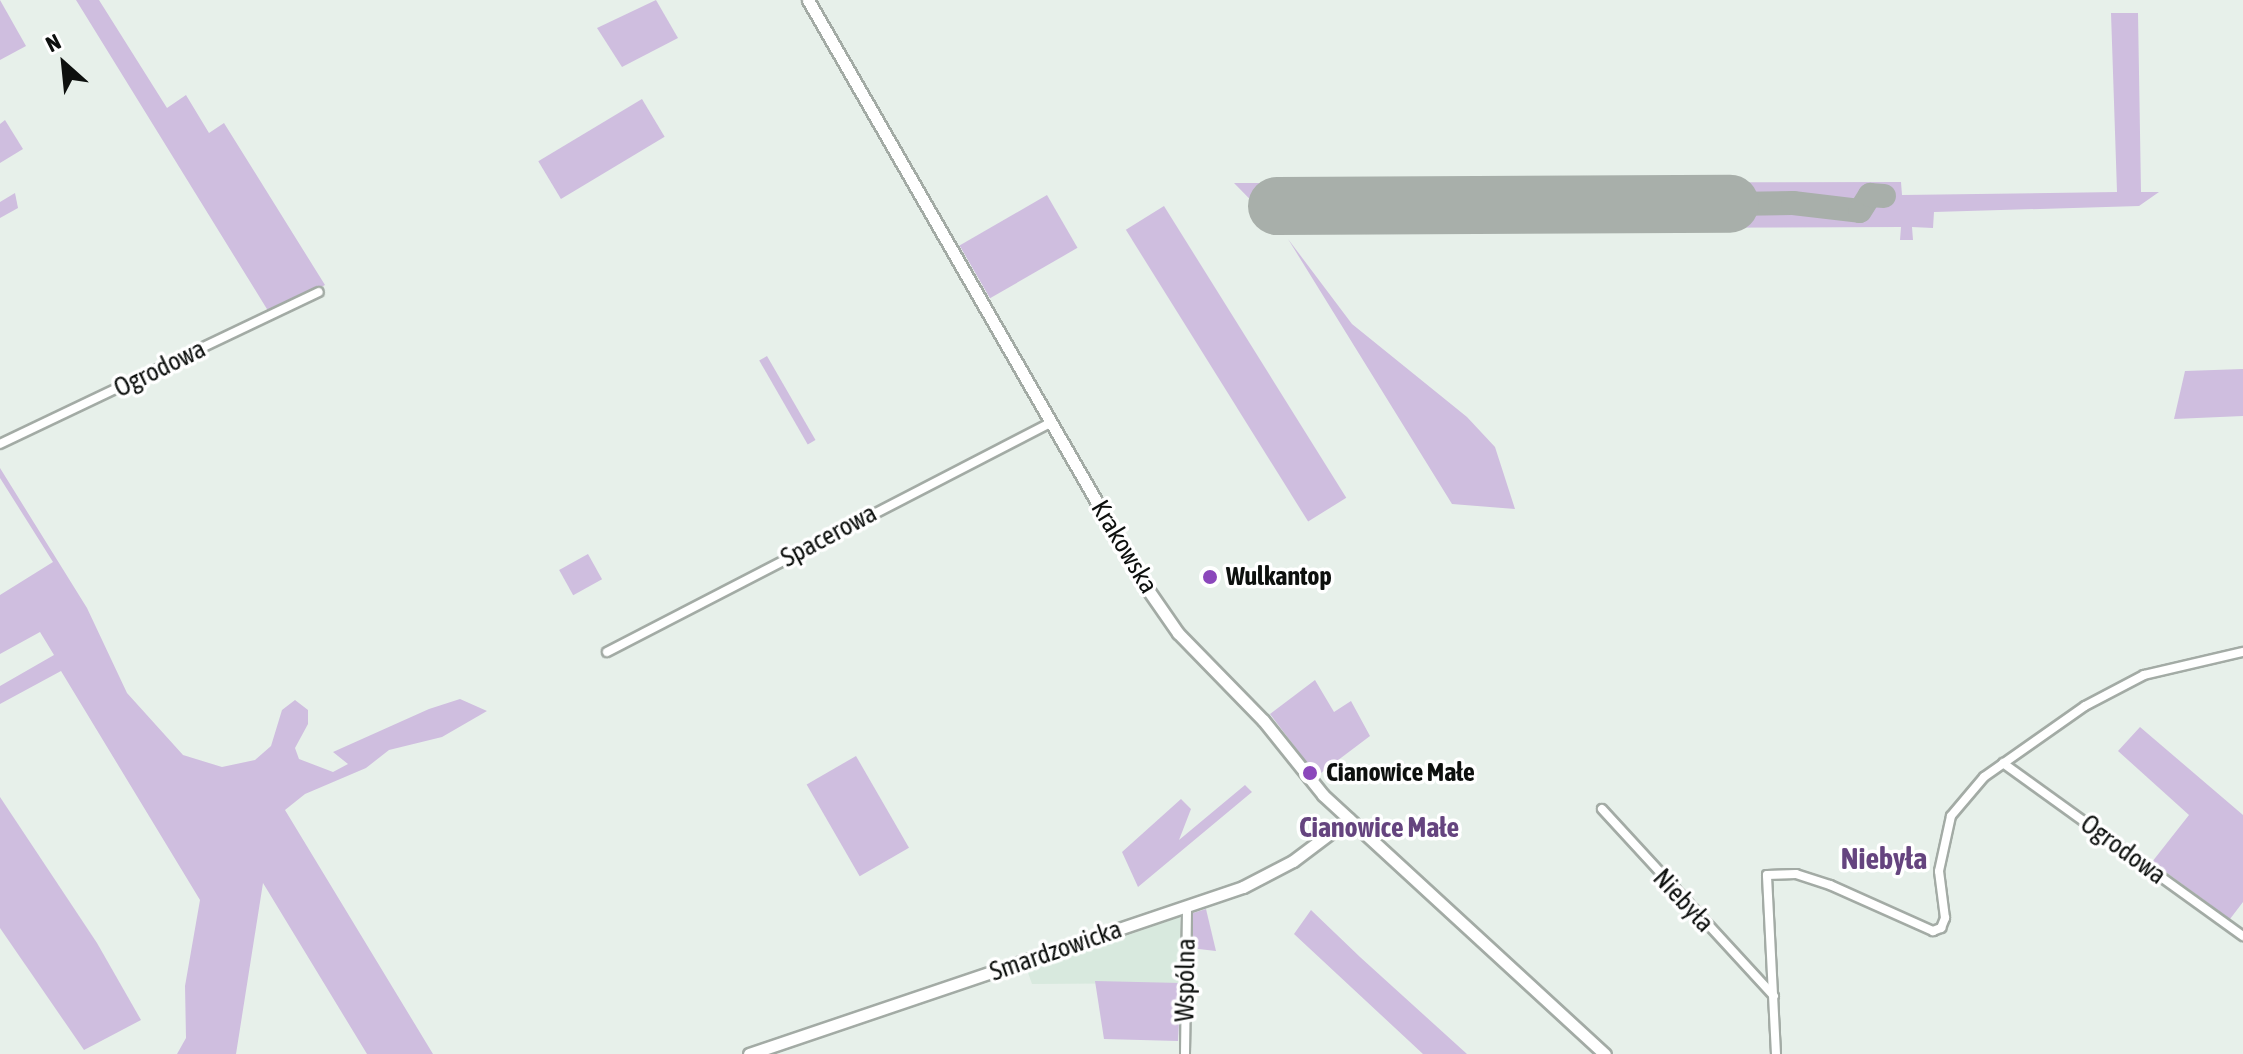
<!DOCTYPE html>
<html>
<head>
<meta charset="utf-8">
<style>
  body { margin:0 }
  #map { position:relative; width:2243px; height:1054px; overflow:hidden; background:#e7f0ea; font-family:"Asap Condensed",sans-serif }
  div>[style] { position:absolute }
  .built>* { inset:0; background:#d8e9de }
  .green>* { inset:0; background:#cfbedf; transform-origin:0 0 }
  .taxiway>* { height:24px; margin:-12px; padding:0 12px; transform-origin:12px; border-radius:12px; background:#a8afaa }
  .runway>* { height:58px; margin:-29px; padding:0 29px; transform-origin:29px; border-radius:29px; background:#a8afaa }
  .roads { filter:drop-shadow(2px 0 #a3aba5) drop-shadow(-2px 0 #a3aba5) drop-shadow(0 2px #a3aba5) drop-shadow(0 -2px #a3aba5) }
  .street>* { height:8px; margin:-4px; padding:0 4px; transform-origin:4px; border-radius:4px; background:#fff }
  .secondary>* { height:11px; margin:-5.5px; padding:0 5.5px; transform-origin:5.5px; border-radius:5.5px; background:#fff }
  .dots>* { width:22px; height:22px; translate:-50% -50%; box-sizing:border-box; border:4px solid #fff; border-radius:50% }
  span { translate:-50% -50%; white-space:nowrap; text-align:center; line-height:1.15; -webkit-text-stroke:7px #fff; paint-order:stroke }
  .street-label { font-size:26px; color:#0d100e }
  .poi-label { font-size:26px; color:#0d100e; font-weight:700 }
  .left { translate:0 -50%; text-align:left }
  .neighbourhood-label { font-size:28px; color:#65447f; font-weight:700 }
  .quarter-label { font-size:30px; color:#65447f; font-weight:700 }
  .north { position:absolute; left:24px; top:24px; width:80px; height:80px; -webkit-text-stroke:6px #fff; paint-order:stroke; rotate:333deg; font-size:22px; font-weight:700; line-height:32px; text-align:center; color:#0d100e }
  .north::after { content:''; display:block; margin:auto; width:28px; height:36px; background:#0d100e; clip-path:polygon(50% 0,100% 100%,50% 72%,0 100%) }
</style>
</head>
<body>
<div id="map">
  <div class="built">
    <div style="clip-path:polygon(1180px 917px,1181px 983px,1032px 984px,1027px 970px)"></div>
  </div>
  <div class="green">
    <div style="clip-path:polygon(0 0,26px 46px,0 60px)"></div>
    <div style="clip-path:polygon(76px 0,99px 0,167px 108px,186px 95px,209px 133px,224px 123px,325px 285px,270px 314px)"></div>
    <div style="clip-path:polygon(656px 0,678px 38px,622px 67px,597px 28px)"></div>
    <div style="clip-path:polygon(2111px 13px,2138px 13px,2141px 192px,2159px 192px,2139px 206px,1934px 212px,1933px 228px,1912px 227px,1913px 240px,1900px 240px,1901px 227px,1279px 229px,1234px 183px,1901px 182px,1902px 195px,2117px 192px)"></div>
    <div style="left:642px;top:99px;width:44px;height:121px;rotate:59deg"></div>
    <div style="clip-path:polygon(5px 120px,23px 149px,0 163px,0 124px)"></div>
    <div style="clip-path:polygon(15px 193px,18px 208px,0 218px,0 202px)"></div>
    <div style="left:1047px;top:195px;width:61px;height:101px;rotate:60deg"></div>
    <div style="left:1164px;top:206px;width:344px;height:45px;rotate:58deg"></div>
    <div style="clip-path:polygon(1288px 239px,1352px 324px,1467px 417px,1495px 447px,1515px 509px,1452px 504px)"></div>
    <div style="left:767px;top:356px;width:97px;height:9px;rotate:60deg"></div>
    <div style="clip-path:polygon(2243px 369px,2243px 416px,2174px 419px,2185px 371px)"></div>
    <div style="clip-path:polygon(0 468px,87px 608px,127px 693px,183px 755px,222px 767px,255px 760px,271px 746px,282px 710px,295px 700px,308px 710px,308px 724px,295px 748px,299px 759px,333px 772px,348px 764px,333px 752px,429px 709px,460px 699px,487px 711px,442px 737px,389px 750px,366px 768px,305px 794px,285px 810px,433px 1054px,367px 1054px,263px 883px,236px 1054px,177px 1054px,186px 1038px,185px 986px,200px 900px,61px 671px,0 704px,0 686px,54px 655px,40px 632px,0 654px,0 595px,53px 562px,0 478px)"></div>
    <div style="left:588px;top:554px;width:29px;height:33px;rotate:61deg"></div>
    <div style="clip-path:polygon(1315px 680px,1334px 712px,1351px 701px,1370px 736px,1317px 776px,1270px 714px)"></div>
    <div style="clip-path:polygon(2140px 727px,2243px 815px,2243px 902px,2230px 919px,2152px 862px,2189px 815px,2118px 751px)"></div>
    <div style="left:856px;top:756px;width:106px;height:57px;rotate:60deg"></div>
    <div style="clip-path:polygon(1245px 785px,1252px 792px,1138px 887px,1122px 852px,1181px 799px,1191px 809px,1179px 840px)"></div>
    <div style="clip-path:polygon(0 797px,97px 943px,141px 1020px,84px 1050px,0 928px)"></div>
    <div style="clip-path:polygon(1206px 909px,1216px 951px,1190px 948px,1190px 914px)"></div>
    <div style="clip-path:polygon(1311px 910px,1360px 957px,1467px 1054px,1423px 1054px,1294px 934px)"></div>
    <div style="clip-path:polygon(1095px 981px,1181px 983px,1178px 1041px,1104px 1039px)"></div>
  </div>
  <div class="taxiway">
    <div style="left:1730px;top:204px;width:63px;rotate:-0.9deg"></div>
    <div style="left:1793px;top:203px;width:67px;rotate:6.8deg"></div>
    <div style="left:1860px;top:211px;width:19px;rotate:-58deg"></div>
    <div style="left:1870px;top:195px;width:14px;rotate:4deg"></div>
  </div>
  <div class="runway">
    <div style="left:1277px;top:206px;width:453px;rotate:-0.3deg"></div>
  </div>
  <div class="roads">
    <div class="street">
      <div style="left:0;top:444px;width:353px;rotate:-25.5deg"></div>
      <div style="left:607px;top:652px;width:501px;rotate:-27.33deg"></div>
      <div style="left:2003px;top:763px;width:296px;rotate:35.8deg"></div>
      <div style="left:1602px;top:809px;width:254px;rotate:47.4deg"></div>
      <div style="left:1185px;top:1054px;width:148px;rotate:-89.2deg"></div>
      <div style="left:1776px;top:1054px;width:179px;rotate:-92.9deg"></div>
      <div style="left:1767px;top:875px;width:29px;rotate:-2deg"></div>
      <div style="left:1796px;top:874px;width:36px;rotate:18deg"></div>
      <div style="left:1830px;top:885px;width:113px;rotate:24.1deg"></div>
      <div style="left:1933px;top:931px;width:9px;rotate:-21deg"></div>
      <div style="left:1941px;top:928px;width:11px;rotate:-68deg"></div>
      <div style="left:1945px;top:918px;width:47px;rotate:-97.3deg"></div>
      <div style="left:1939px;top:871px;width:56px;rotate:-77.7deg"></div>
      <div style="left:1951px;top:816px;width:51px;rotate:-49.8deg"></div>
      <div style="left:1984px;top:777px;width:123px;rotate:-35.1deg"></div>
      <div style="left:2085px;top:706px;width:67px;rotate:-27.7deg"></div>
      <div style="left:2144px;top:675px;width:102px;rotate:-13.1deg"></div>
    </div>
    <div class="secondary">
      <div style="left:808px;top:0;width:674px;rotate:60.09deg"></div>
      <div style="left:1144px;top:584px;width:60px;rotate:55.2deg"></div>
      <div style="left:1178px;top:633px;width:122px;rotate:45.7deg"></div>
      <div style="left:1263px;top:720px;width:96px;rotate:51.3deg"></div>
      <div style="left:1323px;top:795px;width:383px;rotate:42.6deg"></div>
      <div style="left:749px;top:1054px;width:521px;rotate:-18.68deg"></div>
      <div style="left:1243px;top:887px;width:56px;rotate:-27.5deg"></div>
      <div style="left:1293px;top:861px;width:70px;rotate:-36.9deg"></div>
    </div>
  </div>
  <div class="dots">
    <div style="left:1210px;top:577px;background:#8b47bb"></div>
    <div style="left:1310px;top:773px;background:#8b47bb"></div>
  </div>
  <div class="street-label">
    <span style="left:160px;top:369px;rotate:-26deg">Ogrodowa</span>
    <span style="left:829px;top:536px;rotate:-28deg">Spacerowa</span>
    <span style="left:1124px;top:547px;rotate:59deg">Krakowska</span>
    <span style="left:2123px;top:850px;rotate:36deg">Ogrodowa</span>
    <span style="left:1683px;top:901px;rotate:47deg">Niebyła</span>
    <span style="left:1056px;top:951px;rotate:-19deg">Smardzowicka</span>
    <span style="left:1186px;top:980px;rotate:-89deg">Wspólna</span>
  </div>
  <div class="poi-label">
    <span class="left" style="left:1226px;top:577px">Wulkantop</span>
    <span class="left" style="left:1326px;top:773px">Cianowice Małe</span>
  </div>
  <div class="neighbourhood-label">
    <span style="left:1379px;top:827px">Cianowice Małe</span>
  </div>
  <div class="quarter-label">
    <span style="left:1884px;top:858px">Niebyła</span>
  </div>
  <div class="north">N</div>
</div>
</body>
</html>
